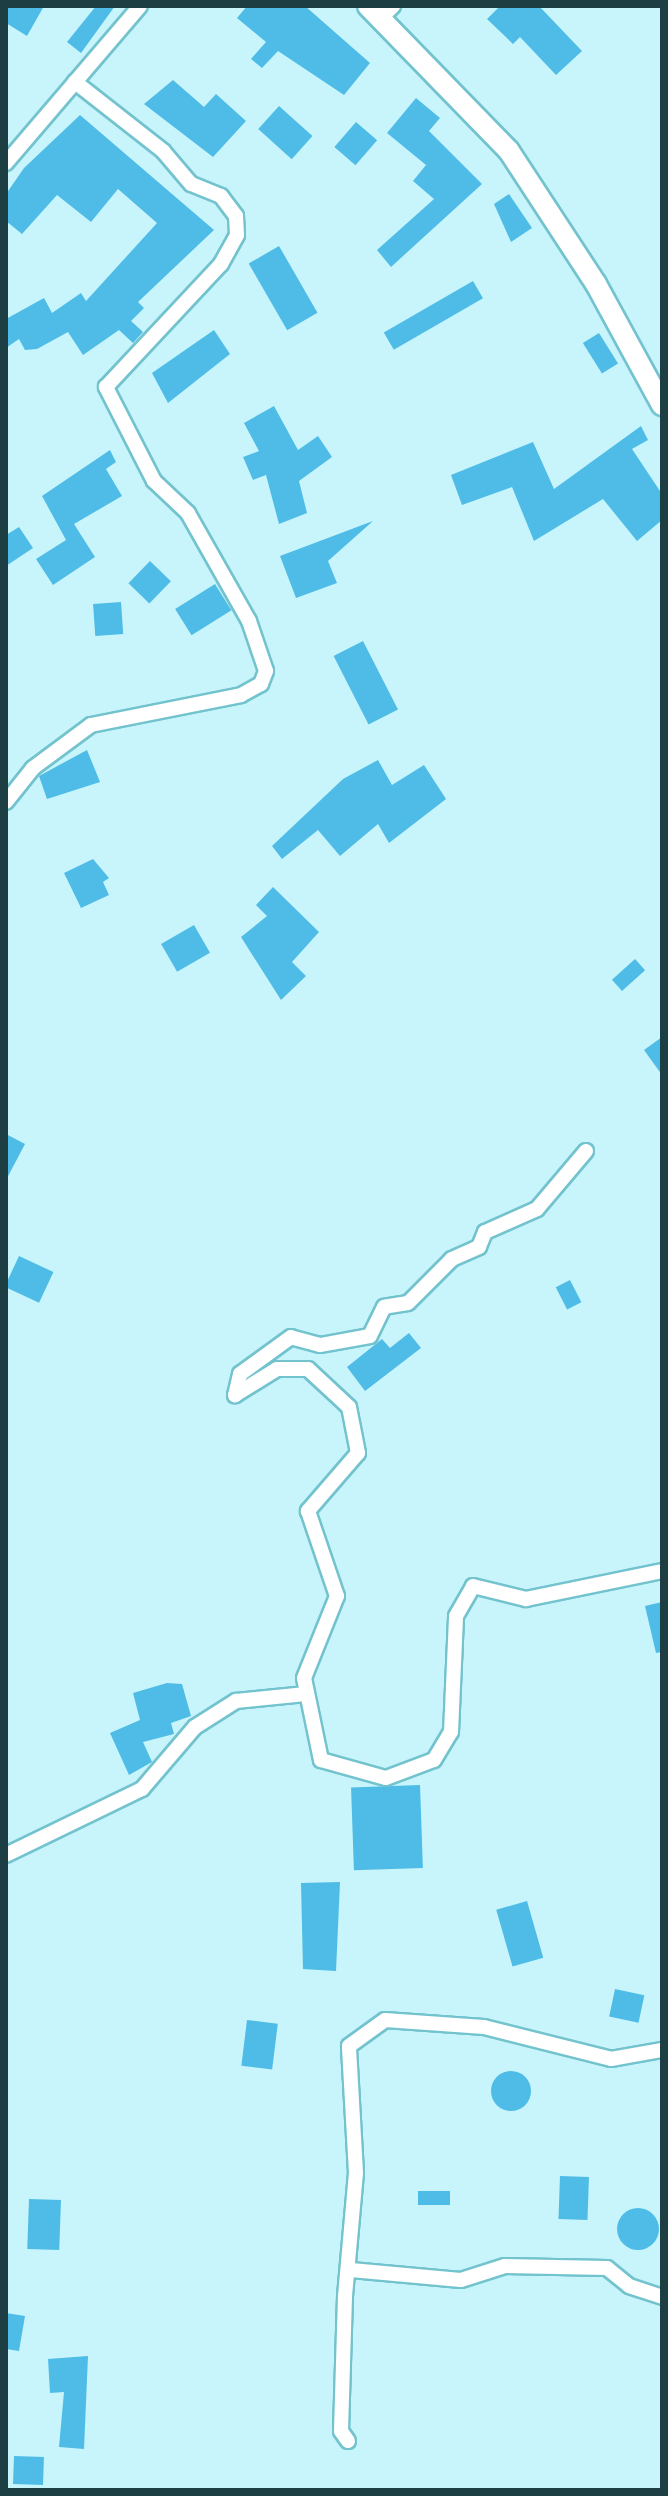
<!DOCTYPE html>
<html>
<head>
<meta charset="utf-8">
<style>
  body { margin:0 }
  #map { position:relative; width:668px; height:2496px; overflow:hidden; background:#c7f5fb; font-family:"PT Sans",sans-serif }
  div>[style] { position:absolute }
  .building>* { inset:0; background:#4fbce7; transform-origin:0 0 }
  .round { border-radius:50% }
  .roads { filter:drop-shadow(2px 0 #73c3ce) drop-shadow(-2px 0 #73c3ce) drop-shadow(0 2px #73c3ce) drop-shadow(0 -2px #73c3ce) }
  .street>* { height:14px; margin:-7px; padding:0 7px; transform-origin:7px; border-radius:7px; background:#fff }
  .secondary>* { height:20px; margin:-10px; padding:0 10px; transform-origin:10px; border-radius:10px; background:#fff }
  span { translate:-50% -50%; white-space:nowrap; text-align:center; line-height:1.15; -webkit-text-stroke:8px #c7f5fb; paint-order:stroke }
  .frame { position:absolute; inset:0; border:8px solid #1d3f43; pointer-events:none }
</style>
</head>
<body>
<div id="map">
  <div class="building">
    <div style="clip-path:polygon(6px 6px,44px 6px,27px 36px,6px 23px)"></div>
    <div style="clip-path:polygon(96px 6px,115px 6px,81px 53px,67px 42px)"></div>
    <div style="clip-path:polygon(247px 6px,305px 6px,370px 63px,344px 95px,278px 51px,262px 68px,251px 59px,266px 42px,237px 18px)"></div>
    <div style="clip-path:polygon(500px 6px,539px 6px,582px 51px,556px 75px,520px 37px,513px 44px,487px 19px)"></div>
    <div style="clip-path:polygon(173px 80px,204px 107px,216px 94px,246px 121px,213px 157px,144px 104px)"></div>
    <div style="clip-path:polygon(416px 98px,440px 118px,429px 131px,482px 184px,391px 267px,377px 250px,434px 199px,413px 181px,426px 165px,387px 133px)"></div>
    <div style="left:279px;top:106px;width:45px;height:31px;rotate:42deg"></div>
    <div style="clip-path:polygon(80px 115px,214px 230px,138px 302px,144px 308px,131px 321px,143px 332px,133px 343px,119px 330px,83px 355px,68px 332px,37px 349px,25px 350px,19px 339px,6px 348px,6px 319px,44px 298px,52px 313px,81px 293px,86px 301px,157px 223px,118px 189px,91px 222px,57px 195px,22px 234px,6px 221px,6px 194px,24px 168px)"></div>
    <div style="left:356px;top:122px;width:28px;height:33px;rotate:41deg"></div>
    <div style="clip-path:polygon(509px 194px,532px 228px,511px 242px,494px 204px)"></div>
    <div style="left:279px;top:246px;width:77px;height:35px;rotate:60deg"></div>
    <div style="left:473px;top:281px;width:20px;height:103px;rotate:60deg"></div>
    <div style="clip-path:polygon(214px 330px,230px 354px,168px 403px,152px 373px)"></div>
    <div style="left:599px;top:333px;width:36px;height:19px;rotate:58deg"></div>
    <div style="clip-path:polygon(274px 406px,298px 450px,318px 436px,332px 457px,299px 481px,307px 513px,279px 524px,266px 475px,253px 480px,243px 457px,259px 451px,244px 423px)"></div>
    <div style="clip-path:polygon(641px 426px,648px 440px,632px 449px,662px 494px,662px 520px,637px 541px,603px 499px,534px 541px,512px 487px,462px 505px,451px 475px,533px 442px,554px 489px)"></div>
    <div style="clip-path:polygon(110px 450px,116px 462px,106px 469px,122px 496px,74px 524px,95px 557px,53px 585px,36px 559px,66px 540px,42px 496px)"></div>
    <div style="clip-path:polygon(373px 521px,328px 561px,337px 583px,296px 598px,280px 556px)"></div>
    <div style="clip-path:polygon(19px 527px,33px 548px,6px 566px,6px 535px)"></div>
    <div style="left:150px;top:561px;width:29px;height:31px;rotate:44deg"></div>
    <div style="left:215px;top:584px;width:31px;height:47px;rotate:58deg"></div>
    <div style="left:121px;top:602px;width:32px;height:28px;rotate:86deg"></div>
    <div style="left:363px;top:641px;width:77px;height:33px;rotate:63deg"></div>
    <div style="clip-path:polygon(87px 750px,100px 782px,47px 799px,39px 776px)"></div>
    <div style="clip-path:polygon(378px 760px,392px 785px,424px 765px,446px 799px,389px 843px,378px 824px,340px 856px,318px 830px,282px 859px,272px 846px,343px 779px)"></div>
    <div style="clip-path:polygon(93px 859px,109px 878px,103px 882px,109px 895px,81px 908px,64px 873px)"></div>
    <div style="clip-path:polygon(273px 887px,319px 932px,292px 962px,306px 976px,281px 1000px,241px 937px,267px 916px,256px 905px)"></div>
    <div style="left:194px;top:925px;width:32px;height:38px;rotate:60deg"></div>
    <div style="left:635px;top:959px;width:15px;height:31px;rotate:48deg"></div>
    <div style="clip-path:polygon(662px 1037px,662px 1075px,644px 1050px)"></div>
    <div style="clip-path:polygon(6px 1134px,25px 1144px,6px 1180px)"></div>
    <div style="left:19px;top:1256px;width:38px;height:34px;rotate:25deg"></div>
    <div style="left:570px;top:1280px;width:25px;height:16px;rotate:63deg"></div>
    <div style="clip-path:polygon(409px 1333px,421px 1348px,365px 1391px,347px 1367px,382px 1339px,390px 1348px)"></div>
    <div style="clip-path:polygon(662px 1602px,662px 1652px,656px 1653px,645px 1606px)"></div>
    <div style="clip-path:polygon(167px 1683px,182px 1684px,191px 1716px,171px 1723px,174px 1734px,143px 1742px,152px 1762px,129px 1775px,110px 1733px,140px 1720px,133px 1693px)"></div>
    <div style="left:420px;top:1785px;width:83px;height:69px;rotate:88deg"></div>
    <div style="clip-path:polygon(340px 1882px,336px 1971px,303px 1969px,301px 1883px)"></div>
    <div style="left:527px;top:1901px;width:59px;height:32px;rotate:74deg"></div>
    <div style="left:615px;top:1989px;width:30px;height:28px;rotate:12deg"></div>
    <div style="left:247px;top:2020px;width:31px;height:46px;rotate:7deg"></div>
    <div class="round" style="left:491px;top:2071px;width:40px;height:40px"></div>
    <div style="left:560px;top:2176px;width:29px;height:43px;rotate:2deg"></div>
    <div style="left:418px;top:2191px;width:32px;height:14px"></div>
    <div style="left:29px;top:2199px;width:32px;height:50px;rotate:2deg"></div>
    <div class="round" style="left:617px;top:2208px;width:42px;height:42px"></div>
    <div style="clip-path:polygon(6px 2313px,25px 2316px,19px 2351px,6px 2349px)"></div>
    <div style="clip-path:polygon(88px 2356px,84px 2449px,59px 2447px,64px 2392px,50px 2393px,48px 2359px)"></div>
    <div style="left:14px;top:2456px;width:30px;height:28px;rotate:2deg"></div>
  </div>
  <div class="roads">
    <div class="street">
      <div style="left:381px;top:18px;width:17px;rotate:-45deg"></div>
      <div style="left:6px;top:163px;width:206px;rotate:-49.5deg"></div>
      <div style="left:6px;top:802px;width:43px;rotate:-51.5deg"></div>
      <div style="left:33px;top:768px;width:72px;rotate:-36.6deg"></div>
      <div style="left:91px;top:725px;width:153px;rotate:-11.3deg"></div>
      <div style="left:241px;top:695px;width:23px;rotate:-29deg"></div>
      <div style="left:261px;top:684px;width:14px;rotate:-69deg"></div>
      <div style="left:266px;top:671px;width:53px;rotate:-108.8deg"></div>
      <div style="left:249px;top:621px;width:124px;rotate:-119.5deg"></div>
      <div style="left:188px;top:513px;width:47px;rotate:-136.7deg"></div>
      <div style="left:154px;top:481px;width:106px;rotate:-117.1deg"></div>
      <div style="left:106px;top:387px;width:168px;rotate:-46.9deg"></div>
      <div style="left:221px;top:264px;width:33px;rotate:-61deg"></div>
      <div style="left:237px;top:235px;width:19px;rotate:-93deg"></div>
      <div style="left:236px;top:216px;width:25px;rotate:-127deg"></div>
      <div style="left:221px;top:196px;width:32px;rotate:-158deg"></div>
      <div style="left:191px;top:184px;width:43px;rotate:-130.3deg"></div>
      <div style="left:163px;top:151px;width:112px;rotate:-141.9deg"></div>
      <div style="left:586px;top:1151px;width:76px;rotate:130.2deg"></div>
      <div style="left:537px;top:1209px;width:57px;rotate:156.1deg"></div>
      <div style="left:485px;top:1232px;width:16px;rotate:112deg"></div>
      <div style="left:479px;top:1247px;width:30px;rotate:156deg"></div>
      <div style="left:452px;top:1259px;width:62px;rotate:135deg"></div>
      <div style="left:408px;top:1303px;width:24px;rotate:171deg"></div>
      <div style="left:384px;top:1307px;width:32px;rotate:116deg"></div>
      <div style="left:370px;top:1336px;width:51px;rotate:169.8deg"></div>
      <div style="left:320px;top:1345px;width:30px;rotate:-165deg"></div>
      <div style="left:291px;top:1337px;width:63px;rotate:144deg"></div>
      <div style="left:240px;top:1374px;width:22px;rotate:103deg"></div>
      <div style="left:235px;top:1395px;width:49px;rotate:-31.8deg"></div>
      <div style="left:277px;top:1369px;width:31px"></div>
      <div style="left:308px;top:1369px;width:56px;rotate:42.8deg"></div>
      <div style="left:349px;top:1407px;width:47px;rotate:78.9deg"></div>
      <div style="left:358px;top:1453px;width:77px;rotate:130.8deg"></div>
      <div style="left:308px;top:1511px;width:90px;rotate:71.2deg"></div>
      <div style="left:337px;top:1596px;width:88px;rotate:111.9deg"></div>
      <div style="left:304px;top:1678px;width:84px;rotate:78.3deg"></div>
      <div style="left:321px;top:1760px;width:67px;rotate:15.5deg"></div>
      <div style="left:386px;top:1778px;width:51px;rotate:-20.6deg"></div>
      <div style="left:434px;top:1760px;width:33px;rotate:-59deg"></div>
      <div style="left:451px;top:1732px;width:116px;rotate:-87.5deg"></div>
      <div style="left:456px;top:1616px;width:34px;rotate:-60deg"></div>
      <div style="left:473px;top:1586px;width:55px;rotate:13.8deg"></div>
      <div style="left:526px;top:1599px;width:139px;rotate:-11.6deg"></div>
      <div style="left:6px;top:1855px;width:151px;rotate:-25.9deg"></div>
      <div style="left:142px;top:1789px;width:82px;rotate:-49.5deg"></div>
      <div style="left:195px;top:1727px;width:49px;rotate:-32.4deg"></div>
      <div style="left:236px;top:1701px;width:70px;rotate:-5.7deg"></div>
      <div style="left:351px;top:2270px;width:110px;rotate:5.2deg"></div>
      <div style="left:461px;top:2280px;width:46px;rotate:-17.7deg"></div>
      <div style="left:505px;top:2266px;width:102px;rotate:1.1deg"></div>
      <div style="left:607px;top:2268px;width:28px;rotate:39deg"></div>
      <div style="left:629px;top:2286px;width:35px;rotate:18deg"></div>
      <div style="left:348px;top:2441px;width:12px;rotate:-125deg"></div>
      <div style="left:341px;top:2431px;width:135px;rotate:-88.3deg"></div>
      <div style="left:345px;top:2296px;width:123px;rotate:-84.9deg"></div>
      <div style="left:356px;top:2173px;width:127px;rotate:-93.2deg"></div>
      <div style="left:349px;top:2046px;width:44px;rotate:-35.8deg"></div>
      <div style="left:385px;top:2020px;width:99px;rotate:4deg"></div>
      <div style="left:484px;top:2027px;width:131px;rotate:14.1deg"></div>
      <div style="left:611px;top:2059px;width:52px;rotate:-10deg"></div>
    </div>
    <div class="secondary">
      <div style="left:368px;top:6px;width:202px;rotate:45.8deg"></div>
      <div style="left:509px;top:151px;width:159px;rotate:56.8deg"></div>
      <div style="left:596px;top:284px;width:138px;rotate:61.4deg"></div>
    </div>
  </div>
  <div class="frame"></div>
</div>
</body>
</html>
